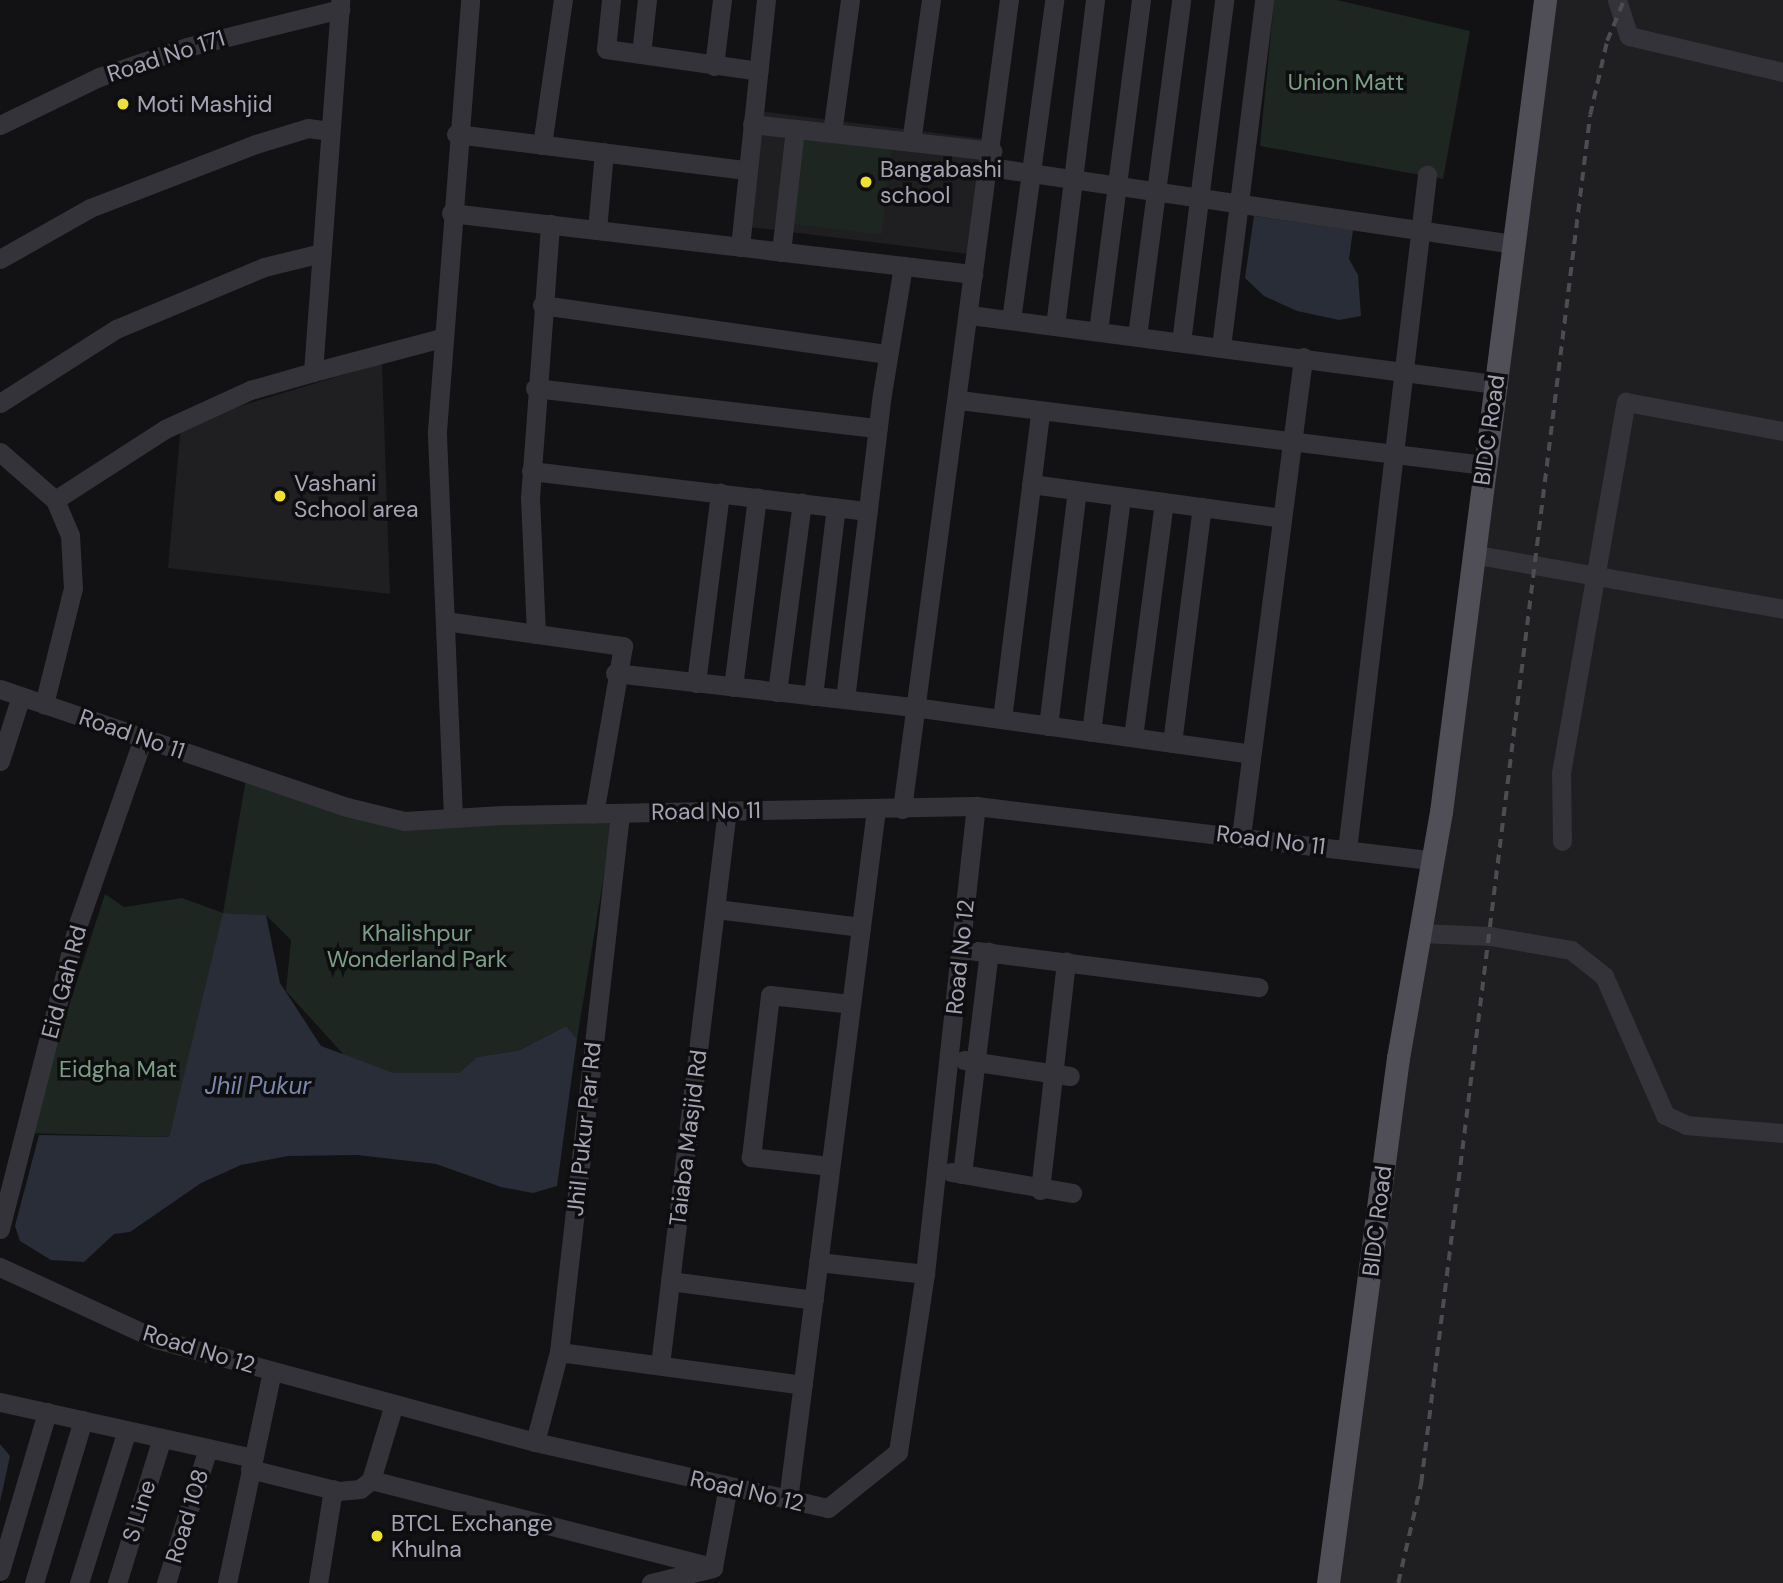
<!DOCTYPE html>
<html>
<head>
<meta charset="utf-8">
<style>
  body { margin:0 }
  #map { position:relative; width:1783px; height:1583px; overflow:hidden; background:#121214; font-family:"DM Sans",sans-serif }
  div>[style] { position:absolute }
  .built>* { inset:0; background:#1f1e21; transform-origin:0 0 }
  .green>* { inset:0; background:#1e2621; transform-origin:0 0 }
  .water>* { inset:0; background:#292d37 }
  .minor>* { height:19px; margin:-9.5px; padding:0 9.5px; transform-origin:9.5px; border-radius:9.5px; background:#343339 }
  .major>* { height:23px; margin:-11.5px; padding:0 11.5px; transform-origin:11.5px; border-radius:11.5px; background:#504f57 }
  .rail>* { height:3.5px; margin-top:-1.75px; transform-origin:0; background:repeating-linear-gradient(90deg,#4c4c53 0 9px,transparent 0 16px) }
  .dots>* { width:19px; height:19px; translate:-50% -50%; box-sizing:border-box; border:4px solid #0e0d0f; border-radius:50% }
  span { translate:-50% -50%; white-space:nowrap; text-align:center; line-height:1.15; -webkit-text-stroke:7px #0e0d0f; paint-order:stroke }
  .street-label { font-size:23px; color:#a4a4b4 }
  .park-label { font-size:23px; color:#7b9f87 }
  .poi-label { font-size:23px; color:#a4a4b4 }
  .left { translate:0 -50%; text-align:left }
  .water-label { font-size:24px; color:#7b89af; font-style:italic }
</style>
</head>
<body>
<div id="map">
  <div class="built">
    <div style="clip-path:polygon(1545px 0,1783px 0,1783px 1583px,1334px 1583px)"></div>
    <div style="left:757px;top:111px;width:232px;height:116px;rotate:7deg"></div>
    <div style="clip-path:polygon(382px 363px,390px 594px,168px 568px,181px 424px)"></div>
  </div>
  <div class="green">
    <div style="clip-path:polygon(1274px 0,1337px 0,1470px 31px,1443px 179px,1260px 146px)"></div>
    <div style="left:800px;top:133px;width:93px;height:91px;rotate:7deg"></div>
    <div style="clip-path:polygon(247px 773px,404px 821px,614px 814px,577px 1039px,566px 1026px,520px 1050px,477px 1057px,459px 1073px,394px 1073px,344px 1055px,286px 991px,291px 940px,266px 915px,224px 913px,169px 1137px,28px 1133px,105px 894px,124px 907px,182px 898px,223px 913px)"></div>
  </div>
  <div class="water">
    <div style="clip-path:polygon(1254px 216px,1353px 230px,1349px 259px,1358px 275px,1361px 316px,1339px 320px,1297px 311px,1264px 296px,1245px 278px)"></div>
    <div style="clip-path:polygon(223px 913px,266px 915px,280px 983px,321px 1046px,394px 1073px,459px 1073px,477px 1057px,520px 1050px,566px 1026px,577px 1039px,557px 1186px,533px 1193px,501px 1187px,436px 1164px,357px 1155px,288px 1156px,241px 1165px,201px 1183px,130px 1232px,114px 1234px,84px 1262px,51px 1260px,20px 1241px,15px 1226px,39px 1135px,169px 1137px)"></div>
    <div style="clip-path:polygon(0 1444px,10px 1456px,0 1502px)"></div>
  </div>
  <div class="minor">
    <div style="left:611px;top:0;width:49px;rotate:95.8deg"></div>
    <div style="left:606px;top:49px;width:154px;rotate:8.2deg"></div>
    <div style="left:1617px;top:0;width:38px;rotate:72deg"></div>
    <div style="left:1629px;top:36px;width:158px;rotate:13.2deg"></div>
    <div style="left:641px;top:54px;width:54px;rotate:-83.7deg"></div>
    <div style="left:714px;top:66px;width:66px;rotate:-83.1deg"></div>
    <div style="left:752px;top:124px;width:242px;rotate:6.4deg"></div>
    <div style="left:0;top:125px;width:110px;rotate:-25.9deg"></div>
    <div style="left:99px;top:77px;width:93px;rotate:-18.8deg"></div>
    <div style="left:187px;top:47px;width:158px;rotate:-13.9deg"></div>
    <div style="left:832px;top:133px;width:134px;rotate:-82.3deg"></div>
    <div style="left:456px;top:134px;width:292px;rotate:7.1deg"></div>
    <div style="left:911px;top:142px;width:143px;rotate:-82deg"></div>
    <div style="left:542px;top:145px;width:147px;rotate:-81.8deg"></div>
    <div style="left:990px;top:167px;width:530px;rotate:8.36deg"></div>
    <div style="left:451px;top:213px;width:526px;rotate:6.67deg"></div>
    <div style="left:597px;top:230px;width:78px;rotate:-84.9deg"></div>
    <div style="left:740px;top:247px;width:248px;rotate:-84deg"></div>
    <div style="left:781px;top:252px;width:124px;rotate:-83.5deg"></div>
    <div style="left:0;top:259px;width:103px;rotate:-29.5deg"></div>
    <div style="left:90px;top:208px;width:178px;rotate:-21.1deg"></div>
    <div style="left:256px;top:144px;width:54px;rotate:-17.1deg"></div>
    <div style="left:308px;top:128px;width:21px;rotate:8deg"></div>
    <div style="left:542px;top:305px;width:349px;rotate:8.1deg"></div>
    <div style="left:970px;top:315px;width:530px;rotate:7.49deg"></div>
    <div style="left:1011px;top:320px;width:323px;rotate:-82.3deg"></div>
    <div style="left:1055px;top:326px;width:328px;rotate:-83deg"></div>
    <div style="left:1098px;top:331px;width:334px;rotate:-82.6deg"></div>
    <div style="left:1137px;top:336px;width:339px;rotate:-82.5deg"></div>
    <div style="left:1181px;top:342px;width:345px;rotate:-82.8deg"></div>
    <div style="left:1221px;top:347px;width:350px;rotate:-82.9deg"></div>
    <div style="left:313px;top:372px;width:133px;rotate:-14.8deg"></div>
    <div style="left:535px;top:388px;width:345px;rotate:6.7deg"></div>
    <div style="left:959px;top:400px;width:529px;rotate:7.06deg"></div>
    <div style="left:0;top:403px;width:138px;rotate:-32.5deg"></div>
    <div style="left:116px;top:329px;width:160px;rotate:-22.7deg"></div>
    <div style="left:264px;top:267px;width:59px;rotate:-13.8deg"></div>
    <div style="left:0;top:452px;width:73px;rotate:41.1deg"></div>
    <div style="left:55px;top:500px;width:38px;rotate:67deg"></div>
    <div style="left:70px;top:535px;width:53px;rotate:86.8deg"></div>
    <div style="left:73px;top:588px;width:120px;rotate:104deg"></div>
    <div style="left:531px;top:471px;width:339px;rotate:6.8deg"></div>
    <div style="left:1031px;top:484px;width:252px;rotate:7.7deg"></div>
    <div style="left:55px;top:500px;width:131px;rotate:-32.8deg"></div>
    <div style="left:165px;top:429px;width:94px;rotate:-24.6deg"></div>
    <div style="left:250px;top:390px;width:66px;rotate:-15.9deg"></div>
    <div style="left:313px;top:372px;width:373px;rotate:-85.8deg"></div>
    <div style="left:1472px;top:554px;width:316px;rotate:10deg"></div>
    <div style="left:445px;top:621px;width:180px;rotate:8deg"></div>
    <div style="left:623px;top:646px;width:170px;rotate:99.8deg"></div>
    <div style="left:536px;top:634px;width:136px;rotate:-92.5deg"></div>
    <div style="left:530px;top:498px;width:275px;rotate:-85.8deg"></div>
    <div style="left:615px;top:673px;width:301px;rotate:6.5deg"></div>
    <div style="left:914px;top:707px;width:340px;rotate:7.9deg"></div>
    <div style="left:696px;top:683px;width:192px;rotate:-82.8deg"></div>
    <div style="left:733px;top:687px;width:191px;rotate:-82.8deg"></div>
    <div style="left:0;top:689px;width:367px;rotate:18.8deg"></div>
    <div style="left:347px;top:807px;width:59px;rotate:13.8deg"></div>
    <div style="left:404px;top:821px;width:98px;rotate:-3.5deg"></div>
    <div style="left:502px;top:815px;width:474px;rotate:-1.1deg"></div>
    <div style="left:976px;top:806px;width:457px;rotate:6.8deg"></div>
    <div style="left:777px;top:692px;width:191px;rotate:-82.5deg"></div>
    <div style="left:813px;top:696px;width:190px;rotate:-83.1deg"></div>
    <div style="left:845px;top:699px;width:307px;rotate:-83.1deg"></div>
    <div style="left:882px;top:394px;width:130px;rotate:-80.7deg"></div>
    <div style="left:1002px;top:719px;width:305px;rotate:-82.9deg"></div>
    <div style="left:1048px;top:726px;width:237px;rotate:-83deg"></div>
    <div style="left:1091px;top:732px;width:237px;rotate:-82.7deg"></div>
    <div style="left:1133px;top:737px;width:237px;rotate:-82.5deg"></div>
    <div style="left:1172px;top:743px;width:238px;rotate:-82.8deg"></div>
    <div style="left:0;top:761px;width:68px;rotate:-72.1deg"></div>
    <div style="left:902px;top:809px;width:816px;rotate:-82.47deg"></div>
    <div style="left:453px;top:817px;width:386px;rotate:-92.4deg"></div>
    <div style="left:437px;top:431px;width:432px;rotate:-85.6deg"></div>
    <div style="left:1241px;top:836px;width:483px;rotate:-82.6deg"></div>
    <div style="left:1562px;top:841px;width:68px;rotate:-90.8deg"></div>
    <div style="left:1561px;top:773px;width:377px;rotate:-80.1deg"></div>
    <div style="left:1626px;top:402px;width:160px;rotate:10.5deg"></div>
    <div style="left:1347px;top:850px;width:680px;rotate:-83.24deg"></div>
    <div style="left:716px;top:909px;width:146px;rotate:7.1deg"></div>
    <div style="left:1420px;top:933px;width:70px;rotate:2.5deg"></div>
    <div style="left:1490px;top:936px;width:82px;rotate:9.8deg"></div>
    <div style="left:1571px;top:950px;width:42px;rotate:38.2deg"></div>
    <div style="left:1604px;top:976px;width:152px;rotate:66.3deg"></div>
    <div style="left:1665px;top:1115px;width:23px;rotate:25deg"></div>
    <div style="left:1686px;top:1125px;width:97px;rotate:4.7deg"></div>
    <div style="left:961px;top:949px;width:300px;rotate:7.3deg"></div>
    <div style="left:964px;top:1060px;width:107px;rotate:8.6deg"></div>
    <div style="left:830px;top:1166px;width:80px;rotate:-173.5deg"></div>
    <div style="left:751px;top:1157px;width:163px;rotate:-83.3deg"></div>
    <div style="left:770px;top:995px;width:81px;rotate:6.3deg"></div>
    <div style="left:951px;top:1172px;width:123px;rotate:9.8deg"></div>
    <div style="left:962px;top:1174px;width:224px;rotate:-83.1deg"></div>
    <div style="left:1040px;top:1190px;width:230px;rotate:-83.5deg"></div>
    <div style="left:0;top:1229px;width:315px;rotate:-75.7deg"></div>
    <div style="left:78px;top:924px;width:197px;rotate:-70.7deg"></div>
    <div style="left:818px;top:1262px;width:108px;rotate:6.4deg"></div>
    <div style="left:0;top:1267px;width:172px;rotate:24.8deg"></div>
    <div style="left:156px;top:1339px;width:393px;rotate:15.2deg"></div>
    <div style="left:535px;top:1442px;width:300px;rotate:12.7deg"></div>
    <div style="left:828px;top:1508px;width:90px;rotate:-38.7deg"></div>
    <div style="left:898px;top:1452px;width:180px;rotate:-81.4deg"></div>
    <div style="left:925px;top:1274px;width:471px;rotate:-83.8deg"></div>
    <div style="left:670px;top:1281px;width:145px;rotate:7.5deg"></div>
    <div style="left:559px;top:1352px;width:246px;rotate:7.7deg"></div>
    <div style="left:660px;top:1365px;width:559px;rotate:-83.12deg"></div>
    <div style="left:0;top:1402px;width:258px;rotate:12.5deg"></div>
    <div style="left:535px;top:1442px;width:93px;rotate:-75.1deg"></div>
    <div style="left:559px;top:1352px;width:541px;rotate:-83.53deg"></div>
    <div style="left:250px;top:1469px;width:91px;rotate:14deg"></div>
    <div style="left:338px;top:1491px;width:22px;rotate:-5deg"></div>
    <div style="left:360px;top:1489px;width:14px;rotate:-39deg"></div>
    <div style="left:371px;top:1480px;width:79px;rotate:-73.2deg"></div>
    <div style="left:371px;top:1480px;width:353px;rotate:14.3deg"></div>
    <div style="left:713px;top:1567px;width:82px;rotate:-79.5deg"></div>
    <div style="left:788px;top:1500px;width:697px;rotate:-82.74deg"></div>
    <div style="left:0;top:1571px;width:166px;rotate:-73.5deg"></div>
    <div style="left:34px;top:1583px;width:170px;rotate:-73.3deg"></div>
    <div style="left:79px;top:1583px;width:160px;rotate:-72.6deg"></div>
    <div style="left:117px;top:1583px;width:152px;rotate:-72.8deg"></div>
    <div style="left:166px;top:1583px;width:141px;rotate:-72.7deg"></div>
    <div style="left:227px;top:1583px;width:217px;rotate:-78deg"></div>
    <div style="left:318px;top:1583px;width:95px;rotate:-80.9deg"></div>
    <div style="left:651px;top:1583px;width:64px;rotate:-13.6deg"></div>
  </div>
  <div class="major">
    <div style="left:1328px;top:1583px;width:530px;rotate:-82.41deg"></div>
    <div style="left:1398px;top:1058px;width:250px;rotate:-80.1deg"></div>
    <div style="left:1441px;top:812px;width:819px;rotate:-82.7deg"></div>
  </div>
  <div class="rail">
    <div style="left:1398px;top:1583px;width:103px;rotate:-77deg"></div>
    <div style="left:1421px;top:1483px;width:1378px;rotate:-82.96deg"></div>
    <div style="left:1590px;top:115px;width:76px;rotate:-77.1deg"></div>
    <div style="left:1607px;top:41px;width:44px;rotate:-67.5deg"></div>
  </div>
  <div class="dots">
    <div style="left:123px;top:104px;background:#eee130"></div>
    <div style="left:866px;top:182px;background:#eee130"></div>
    <div style="left:280px;top:496px;background:#eee130"></div>
    <div style="left:377px;top:1536px;background:#eee130"></div>
  </div>
  <div class="street-label">
    <span style="left:166px;top:56px;rotate:-18deg">Road No 171</span>
    <span style="left:1489px;top:430px;rotate:-82deg">BIDC Road</span>
    <span style="left:132px;top:734px;rotate:19deg">Road No 11</span>
    <span style="left:706px;top:811px;rotate:-1deg">Road No 11</span>
    <span style="left:1271px;top:840px;rotate:7deg">Road No 11</span>
    <span style="left:960px;top:957px;rotate:-84deg">Road No 12</span>
    <span style="left:64px;top:982px;rotate:-75deg">Eid Gah Rd</span>
    <span style="left:584px;top:1129px;rotate:-84deg">Jhil Pukur Par Rd</span>
    <span style="left:688px;top:1138px;rotate:-83deg">Taiaba Masjid Rd</span>
    <span style="left:1377px;top:1221px;rotate:-83deg">BIDC Road</span>
    <span style="left:199px;top:1349px;rotate:17deg">Road No 12</span>
    <span style="left:747px;top:1491px;rotate:13deg">Road No 12</span>
    <span style="left:139px;top:1511px;rotate:-73deg">S Line</span>
    <span style="left:187px;top:1516px;rotate:-73deg">Road 108</span>
  </div>
  <div class="park-label">
    <span style="left:1346px;top:82px">Union Matt</span>
    <span style="left:417px;top:946px">Khalishpur<br>Wonderland Park</span>
    <span style="left:118px;top:1069px">Eidgha Mat</span>
  </div>
  <div class="poi-label">
    <span class="left" style="left:137px;top:104px">Moti Mashjid</span>
    <span class="left" style="left:880px;top:182px">Bangabashi<br>school</span>
    <span class="left" style="left:294px;top:496px">Vashani<br>School area</span>
    <span class="left" style="left:391px;top:1536px">BTCL Exchange<br>Khulna</span>
  </div>
  <div class="water-label">
    <span style="left:258px;top:1086px">Jhil Pukur</span>
  </div>
</div>
</body>
</html>
